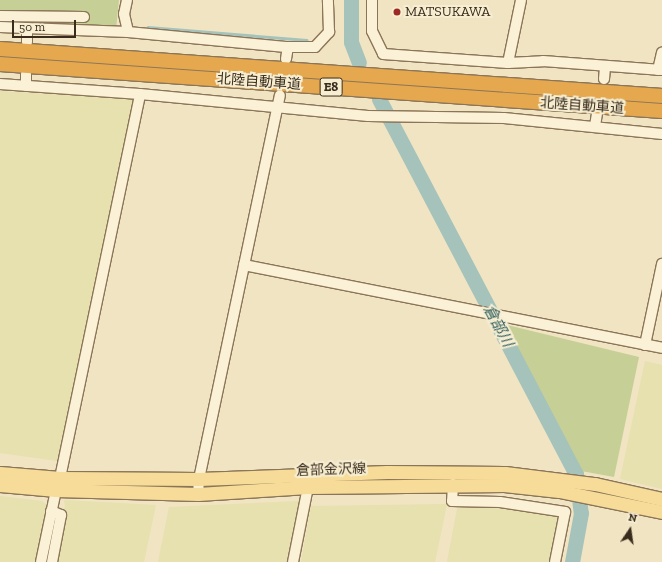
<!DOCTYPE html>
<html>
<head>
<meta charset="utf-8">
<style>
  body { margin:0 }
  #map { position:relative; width:662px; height:562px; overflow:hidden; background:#f0e4c2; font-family:"Zilla Slab","Noto Sans JP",serif }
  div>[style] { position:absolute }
  .farmland>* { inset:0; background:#e7e0af }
  .green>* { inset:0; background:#c6cf95 }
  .stream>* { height:2.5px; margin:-1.25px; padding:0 1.25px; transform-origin:1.25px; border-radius:1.25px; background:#a5c3bb }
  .river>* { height:15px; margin:-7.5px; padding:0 7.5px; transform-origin:7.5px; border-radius:7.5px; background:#a5c3bb }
  .roads { filter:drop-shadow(1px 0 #8b7558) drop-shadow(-1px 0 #8b7558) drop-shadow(0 1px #8b7558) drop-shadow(0 -1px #8b7558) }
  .minor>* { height:10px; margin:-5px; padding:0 5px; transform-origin:5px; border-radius:5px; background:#fbf1d6 }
  .major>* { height:13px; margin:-6.5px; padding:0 6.5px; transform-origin:6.5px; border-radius:6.5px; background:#f6dc98 }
  .highway>* { height:14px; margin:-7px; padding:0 7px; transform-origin:7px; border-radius:7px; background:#e5a84e }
  .dots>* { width:11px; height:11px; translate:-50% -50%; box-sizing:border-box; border:2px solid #f7eed2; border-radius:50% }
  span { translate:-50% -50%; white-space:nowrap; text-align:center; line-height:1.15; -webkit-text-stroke:4px #f7eed2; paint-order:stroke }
  .shield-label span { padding:1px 3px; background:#f7eed2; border:1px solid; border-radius:3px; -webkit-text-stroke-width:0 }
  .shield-label { font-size:13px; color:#3a2c1d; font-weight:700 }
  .poi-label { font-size:14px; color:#3a2c1d }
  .left { translate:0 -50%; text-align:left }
  .street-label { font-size:14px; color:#3a2c1d }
  .water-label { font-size:15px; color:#2b5b5a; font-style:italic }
  .north { position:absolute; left:610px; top:510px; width:40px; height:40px; -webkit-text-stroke:3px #f7eed2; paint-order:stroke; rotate:13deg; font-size:11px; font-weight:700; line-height:16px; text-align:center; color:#3a2c1d }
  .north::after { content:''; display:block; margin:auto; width:14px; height:18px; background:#3a2c1d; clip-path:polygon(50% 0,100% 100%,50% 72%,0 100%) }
  .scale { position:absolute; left:12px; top:20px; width:64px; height:18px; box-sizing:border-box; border:2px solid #3a2c1d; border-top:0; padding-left:5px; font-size:12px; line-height:14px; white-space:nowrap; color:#3a2c1d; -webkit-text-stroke:3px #f7eed2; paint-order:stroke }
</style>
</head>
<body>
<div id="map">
  <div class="farmland">
    <div style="clip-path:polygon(0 91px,134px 99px,57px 461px,0 453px)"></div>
    <div style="clip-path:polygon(645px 361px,662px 365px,662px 489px,620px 479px)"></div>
    <div style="clip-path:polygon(0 496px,42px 501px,47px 505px,35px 562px,0 562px)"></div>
    <div style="clip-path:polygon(64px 500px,156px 505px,144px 562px,54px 562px,65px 506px)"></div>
    <div style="clip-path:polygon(299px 501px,286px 562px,158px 562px,169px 507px)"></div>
    <div style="clip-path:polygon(447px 504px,435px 562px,301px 562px,311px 506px)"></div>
    <div style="clip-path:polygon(458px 504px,561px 514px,552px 562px,447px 562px)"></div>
  </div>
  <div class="green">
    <div style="clip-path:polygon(0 0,119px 0,116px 29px,0 22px)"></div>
    <div style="clip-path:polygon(503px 324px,639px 357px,614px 477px,581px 471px)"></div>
  </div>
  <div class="stream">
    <div style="left:148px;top:27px;width:159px;rotate:4.7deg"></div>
  </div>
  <div class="river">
    <div style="left:351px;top:0;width:42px;rotate:90deg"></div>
    <div style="left:351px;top:42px;width:22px;rotate:69deg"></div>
    <div style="left:379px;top:99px;width:424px;rotate:62.3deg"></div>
    <div style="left:576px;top:474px;width:39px;rotate:83deg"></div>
    <div style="left:581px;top:513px;width:50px;rotate:100.4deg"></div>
  </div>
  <div class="roads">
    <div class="minor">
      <div style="left:127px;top:0;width:14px;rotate:102deg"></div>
      <div style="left:124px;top:14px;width:18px;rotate:77deg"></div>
      <div style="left:372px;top:0;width:31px;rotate:90deg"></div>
      <div style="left:372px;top:31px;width:25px;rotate:64deg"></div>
      <div style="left:383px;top:54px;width:125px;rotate:4.1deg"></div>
      <div style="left:508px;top:63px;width:35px;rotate:-3deg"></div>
      <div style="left:543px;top:61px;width:119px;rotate:4.3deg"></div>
      <div style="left:0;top:16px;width:84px;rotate:0.7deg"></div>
      <div style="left:0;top:27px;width:128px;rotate:2.2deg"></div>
      <div style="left:128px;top:32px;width:161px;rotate:5.4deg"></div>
      <div style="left:288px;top:47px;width:27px"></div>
      <div style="left:315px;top:47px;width:21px;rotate:-47deg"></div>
      <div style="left:329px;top:32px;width:32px;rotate:-92deg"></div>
      <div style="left:27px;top:28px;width:14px;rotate:90deg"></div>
      <div style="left:286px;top:59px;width:12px;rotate:-81deg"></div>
      <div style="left:508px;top:63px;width:64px;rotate:-78.3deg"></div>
      <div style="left:658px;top:70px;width:18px;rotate:-77deg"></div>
      <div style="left:26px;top:74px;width:12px;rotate:90deg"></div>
      <div style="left:604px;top:79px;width:12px;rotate:-85deg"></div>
      <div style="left:0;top:84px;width:140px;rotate:4.1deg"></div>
      <div style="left:140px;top:94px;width:229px;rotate:5.5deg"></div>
      <div style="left:368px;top:116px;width:136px;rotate:0.8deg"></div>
      <div style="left:504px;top:118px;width:159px;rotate:5.8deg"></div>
      <div style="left:595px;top:126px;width:13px;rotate:-81deg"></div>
      <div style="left:244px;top:265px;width:426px;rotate:11.2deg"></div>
      <div style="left:645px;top:345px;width:83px;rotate:-78.1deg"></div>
      <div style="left:60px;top:478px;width:392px;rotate:-78.2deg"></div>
      <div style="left:453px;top:484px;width:17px;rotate:93deg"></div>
      <div style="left:452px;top:501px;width:48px;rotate:1.2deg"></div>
      <div style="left:500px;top:502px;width:66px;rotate:8.7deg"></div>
      <div style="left:565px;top:512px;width:51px;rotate:101.3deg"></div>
      <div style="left:198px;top:494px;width:15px;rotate:-86deg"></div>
      <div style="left:199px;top:479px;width:392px;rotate:-78.1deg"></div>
      <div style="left:51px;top:511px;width:11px;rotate:22deg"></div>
      <div style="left:61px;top:515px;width:48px;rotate:100.8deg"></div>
      <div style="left:41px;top:562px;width:74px;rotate:-78.2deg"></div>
      <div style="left:293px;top:562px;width:76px;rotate:-78.7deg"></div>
    </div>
    <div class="major">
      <div style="left:0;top:473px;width:60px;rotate:4.8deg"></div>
      <div style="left:60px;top:478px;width:139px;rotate:0.4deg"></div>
      <div style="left:199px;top:479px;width:188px;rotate:-2.1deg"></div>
      <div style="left:387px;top:472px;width:118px;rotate:0.5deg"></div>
      <div style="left:505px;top:473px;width:91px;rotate:7deg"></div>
      <div style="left:595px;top:484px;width:69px;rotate:12.6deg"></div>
      <div style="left:0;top:485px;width:56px;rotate:5.1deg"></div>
      <div style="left:56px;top:490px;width:142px;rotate:1.6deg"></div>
      <div style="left:198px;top:494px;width:110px;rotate:-3.6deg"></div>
      <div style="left:308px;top:487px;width:196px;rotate:-0.6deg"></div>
      <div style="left:504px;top:485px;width:55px;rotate:6.2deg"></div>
      <div style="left:559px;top:491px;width:105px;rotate:11.5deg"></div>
    </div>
    <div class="highway">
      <div style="left:0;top:49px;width:664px;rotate:4.06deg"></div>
      <div style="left:0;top:64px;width:664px;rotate:4.06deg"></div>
    </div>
  </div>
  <div class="dots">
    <div style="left:397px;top:12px;background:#9e2824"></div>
  </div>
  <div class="shield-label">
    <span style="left:331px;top:87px">E8</span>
  </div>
  <div class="poi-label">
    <span class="left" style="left:405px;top:12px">MATSUKAWA</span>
  </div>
  <div class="street-label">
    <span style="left:259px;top:82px;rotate:4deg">北陸自動車道</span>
    <span style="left:582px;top:106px;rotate:4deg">北陸自動車道</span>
    <span style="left:331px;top:470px;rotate:-2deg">倉部金沢線</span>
  </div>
  <div class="water-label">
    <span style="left:498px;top:326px;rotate:62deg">倉部川</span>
  </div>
  <div class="north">N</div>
  <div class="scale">50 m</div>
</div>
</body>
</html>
